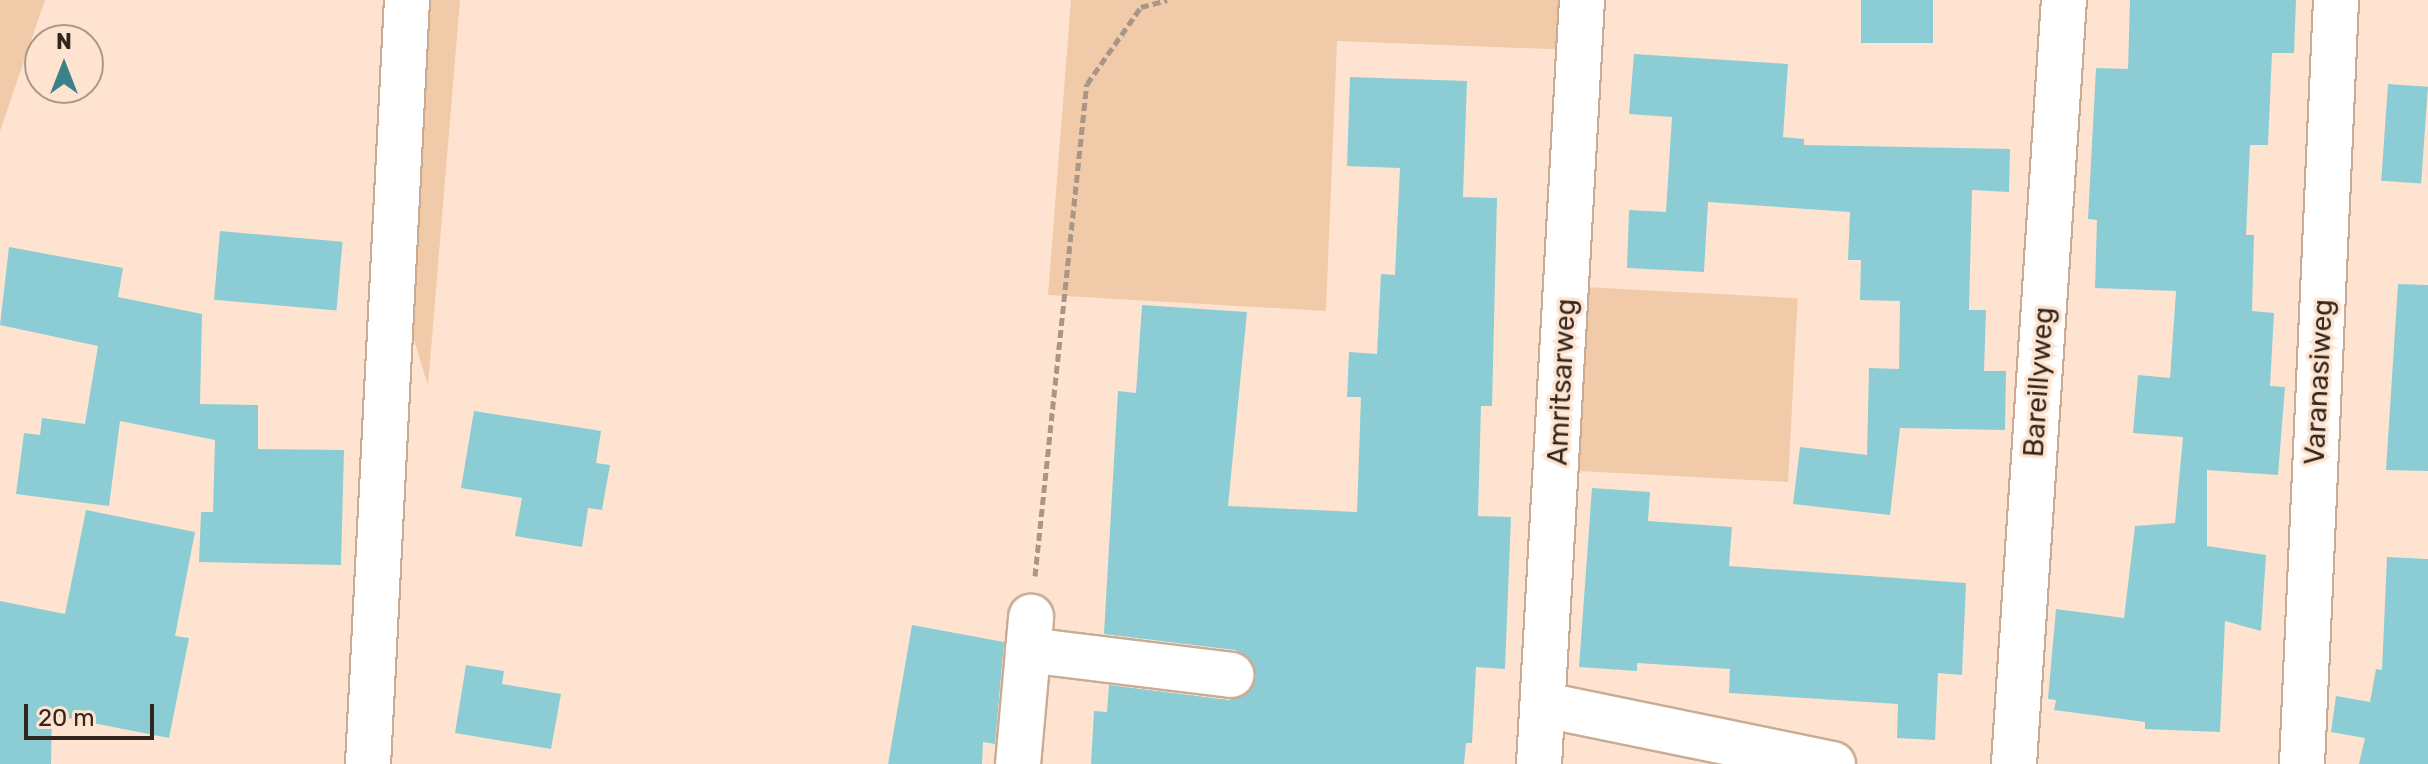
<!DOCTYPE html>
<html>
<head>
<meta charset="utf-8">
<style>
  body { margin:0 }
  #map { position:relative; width:2428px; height:764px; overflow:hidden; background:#fee4d0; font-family:Rubik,sans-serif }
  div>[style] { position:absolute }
  .green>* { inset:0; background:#f1caaa; transform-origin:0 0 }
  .building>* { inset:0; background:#8ccdd5; transform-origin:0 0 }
  .path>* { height:5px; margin-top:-2.5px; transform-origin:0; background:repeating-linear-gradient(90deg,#aa9686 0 8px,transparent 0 12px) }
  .roads { filter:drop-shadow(2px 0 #caab93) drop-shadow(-2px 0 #caab93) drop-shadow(0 2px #caab93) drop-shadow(0 -2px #caab93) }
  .minor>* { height:44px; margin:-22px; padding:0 22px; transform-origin:22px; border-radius:22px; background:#fff }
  span { translate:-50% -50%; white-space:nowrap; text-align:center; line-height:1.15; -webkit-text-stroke:7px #fee4d0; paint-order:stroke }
  .street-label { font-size:28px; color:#32261c }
  .north { position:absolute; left:24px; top:24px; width:80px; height:80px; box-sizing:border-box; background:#fee4d0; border:2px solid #ac9888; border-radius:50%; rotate:0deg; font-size:22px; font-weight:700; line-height:32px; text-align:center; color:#32261c }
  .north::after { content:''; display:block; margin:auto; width:28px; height:36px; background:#3a818a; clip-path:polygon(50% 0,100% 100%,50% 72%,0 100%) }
  .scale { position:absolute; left:24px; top:704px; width:130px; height:36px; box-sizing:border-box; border:4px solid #32261c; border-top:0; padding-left:10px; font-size:24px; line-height:28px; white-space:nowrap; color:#32261c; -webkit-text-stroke:6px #fee4d0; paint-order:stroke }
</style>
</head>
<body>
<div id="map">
  <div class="green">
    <div style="clip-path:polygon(0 0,45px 0,0 131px)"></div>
    <div style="clip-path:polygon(383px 0,460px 0,428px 386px,379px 222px)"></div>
    <div style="clip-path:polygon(1071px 0,1575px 0,1574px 50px,1337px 41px,1326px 311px,1048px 295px)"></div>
    <div style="left:1584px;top:287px;width:214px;height:184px;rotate:3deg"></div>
  </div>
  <div class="building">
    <div style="left:1861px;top:0;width:72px;height:43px"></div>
    <div style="clip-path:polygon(2130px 0,2296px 0,2294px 53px,2272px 53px,2268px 145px,2250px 145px,2246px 235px,2254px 235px,2252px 311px,2274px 313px,2270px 386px,2285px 387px,2278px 475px,2207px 470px,2207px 546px,2266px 555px,2261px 631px,2225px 621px,2220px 732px,2145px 729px,2145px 722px,2054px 710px,2056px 700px,2048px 699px,2056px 609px,2124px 618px,2135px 526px,2175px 523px,2183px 437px,2133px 433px,2138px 375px,2170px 378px,2176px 291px,2095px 288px,2097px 220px,2088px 219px,2096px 68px,2128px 69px)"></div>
    <div style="clip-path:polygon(1634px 54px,1788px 64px,1783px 137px,1804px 139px,1804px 145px,2010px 149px,2009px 192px,1972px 190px,1969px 310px,1986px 310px,1984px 371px,2006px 371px,2005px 430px,1900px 428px,1890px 515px,1793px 504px,1800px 447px,1867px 455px,1869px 368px,1899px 369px,1900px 301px,1860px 300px,1861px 260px,1848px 260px,1850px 212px,1708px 202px,1704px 272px,1627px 268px,1629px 210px,1666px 212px,1672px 117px,1629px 114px)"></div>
    <div style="clip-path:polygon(1350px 77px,1467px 81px,1463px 197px,1497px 198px,1492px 406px,1481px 406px,1478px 516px,1511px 517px,1505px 669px,1476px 667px,1472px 743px,1466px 743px,1464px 764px,1091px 764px,1094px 711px,1107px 712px,1109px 685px,1229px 700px,1250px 691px,1256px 677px,1247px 656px,1235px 650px,1104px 634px,1118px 391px,1136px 393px,1142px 305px,1247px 312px,1228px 506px,1357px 512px,1361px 397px,1347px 397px,1349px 352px,1377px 354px,1381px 274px,1395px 275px,1400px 168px,1347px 166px)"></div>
    <div style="left:2388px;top:84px;width:40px;height:97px;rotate:4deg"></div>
    <div style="left:220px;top:231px;width:123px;height:69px;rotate:5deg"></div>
    <div style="clip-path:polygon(9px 247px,123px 268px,118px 297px,202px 314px,200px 404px,258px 405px,258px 449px,344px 450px,341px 565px,199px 562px,201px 512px,213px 512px,215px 440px,120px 421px,109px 506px,16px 494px,24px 433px,40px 435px,42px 418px,85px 424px,98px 346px,0 325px)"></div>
    <div style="clip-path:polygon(2398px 284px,2428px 285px,2428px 471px,2386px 470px)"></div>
    <div style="clip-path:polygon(474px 411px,601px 431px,596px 463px,610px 465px,602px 510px,588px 508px,582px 547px,515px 536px,522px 498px,461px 488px)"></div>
    <div style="clip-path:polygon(1592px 488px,1650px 492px,1648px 521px,1732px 527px,1729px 566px,1966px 583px,1962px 675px,1938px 673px,1935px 740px,1897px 738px,1898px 704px,1729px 693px,1730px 669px,1637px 663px,1637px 671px,1579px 667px)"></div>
    <div style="clip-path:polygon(86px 510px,195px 532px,175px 636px,189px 638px,169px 738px,52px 715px,51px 764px,0 764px,0 601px,65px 614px)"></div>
    <div style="clip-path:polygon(2387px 557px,2428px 559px,2428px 764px,2359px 764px,2365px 738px,2331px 732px,2336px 696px,2370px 702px,2376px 669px,2382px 670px)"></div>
    <div style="clip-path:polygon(912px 625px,1004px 642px,995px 744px,983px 742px,982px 764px,888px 764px)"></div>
    <div style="clip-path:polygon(466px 665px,504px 671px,502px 684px,561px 694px,551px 749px,455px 733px)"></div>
  </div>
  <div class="path">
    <div style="left:1035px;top:576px;width:495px;rotate:-84deg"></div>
    <div style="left:1087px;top:84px;width:94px;rotate:-55deg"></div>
    <div style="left:1141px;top:7px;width:27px;rotate:-15deg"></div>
  </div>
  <div class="roads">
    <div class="minor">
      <div style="left:1028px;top:650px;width:205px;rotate:7deg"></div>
      <div style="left:1545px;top:705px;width:294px;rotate:11.6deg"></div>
      <div style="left:368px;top:764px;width:765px;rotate:-87.08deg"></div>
      <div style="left:1018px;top:764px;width:148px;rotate:-84.9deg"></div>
      <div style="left:1539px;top:764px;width:765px;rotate:-86.78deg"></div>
      <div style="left:2014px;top:764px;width:766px;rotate:-86.26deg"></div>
      <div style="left:2302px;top:764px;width:765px;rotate:-87.45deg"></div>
    </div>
  </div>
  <div class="street-label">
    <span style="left:1562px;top:382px;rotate:-87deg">Amritsarweg</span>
    <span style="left:2039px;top:382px;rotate:-86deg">Bareillyweg</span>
    <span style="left:2319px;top:382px;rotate:-87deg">Varanasiweg</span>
  </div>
  <div class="north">N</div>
  <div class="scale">20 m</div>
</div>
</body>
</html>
